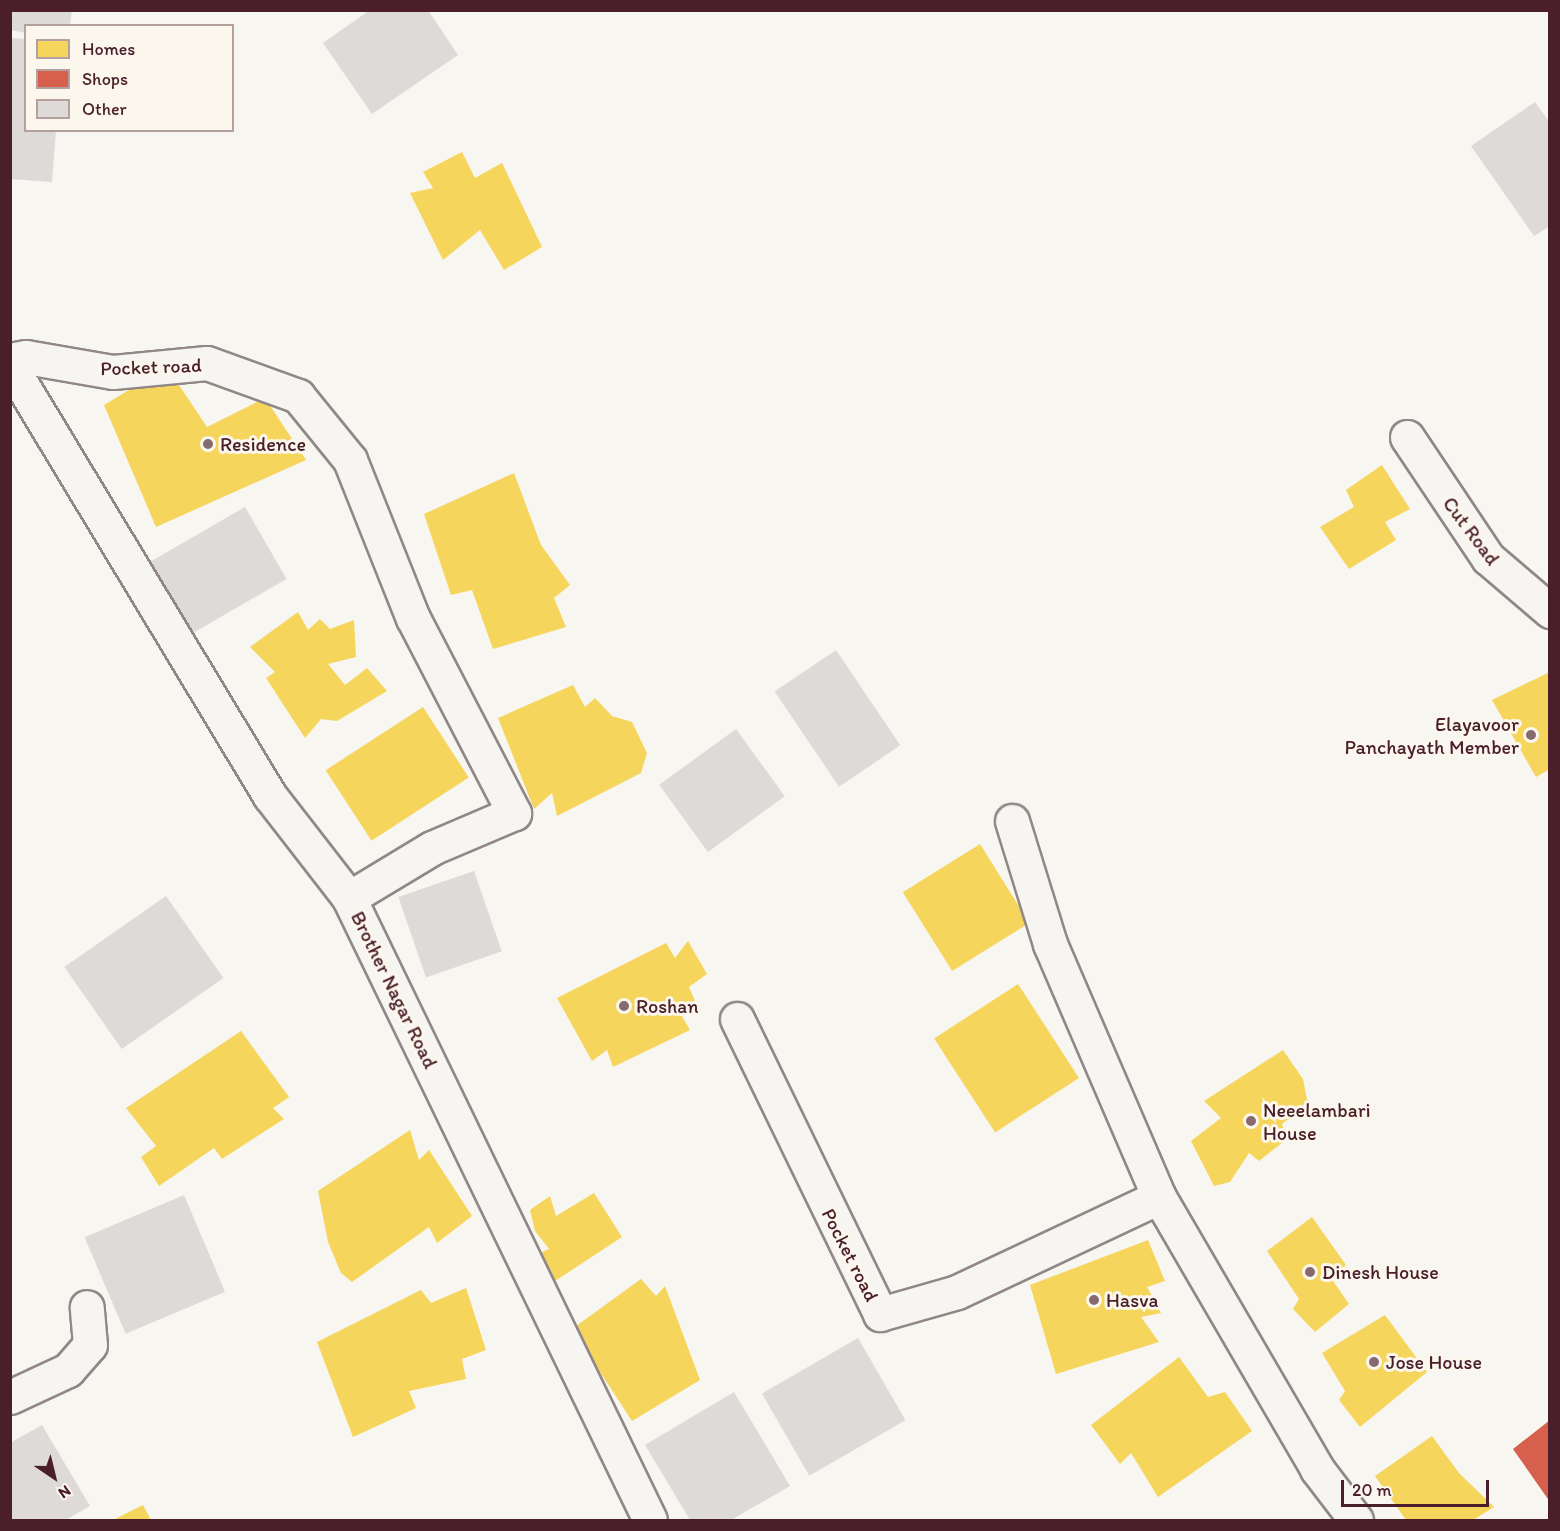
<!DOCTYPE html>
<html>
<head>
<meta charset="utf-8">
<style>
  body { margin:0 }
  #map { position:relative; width:1560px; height:1531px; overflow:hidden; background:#f8f6f0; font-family:Itim,sans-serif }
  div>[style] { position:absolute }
  .homes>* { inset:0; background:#f6d55c; transform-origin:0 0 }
  .shops>* { inset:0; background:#d6604d }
  .building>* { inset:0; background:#dedad7; transform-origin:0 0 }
  .roads { filter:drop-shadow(2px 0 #918787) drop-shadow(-2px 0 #918787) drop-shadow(0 2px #918787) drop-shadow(0 -2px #918787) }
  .minor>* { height:33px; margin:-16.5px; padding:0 16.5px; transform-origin:16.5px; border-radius:16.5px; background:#f6f5f1 }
  .dots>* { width:16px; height:16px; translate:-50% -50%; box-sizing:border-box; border:3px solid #fbf7ec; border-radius:50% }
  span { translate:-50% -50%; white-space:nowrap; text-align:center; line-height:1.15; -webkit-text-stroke:6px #fbf7ec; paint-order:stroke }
  .street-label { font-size:20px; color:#4a1f2b }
  .poi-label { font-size:20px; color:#4a1f2b }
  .left { translate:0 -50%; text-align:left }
  .right { translate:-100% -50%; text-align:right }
  .frame { position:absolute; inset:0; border:12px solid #4a1f2b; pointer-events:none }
  .legend { position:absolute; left:24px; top:24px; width:210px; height:108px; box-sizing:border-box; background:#fbf7ec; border:2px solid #b4a19f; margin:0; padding:8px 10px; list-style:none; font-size:18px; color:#4a1f2b }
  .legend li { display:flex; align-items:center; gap:12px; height:30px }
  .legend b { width:30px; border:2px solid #b4a19f }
  .north { position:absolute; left:24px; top:1447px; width:60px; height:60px; -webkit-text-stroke:4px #fbf7ec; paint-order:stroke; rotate:145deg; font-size:16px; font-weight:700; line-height:24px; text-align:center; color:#4a1f2b }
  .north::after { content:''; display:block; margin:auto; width:21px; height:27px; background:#4a1f2b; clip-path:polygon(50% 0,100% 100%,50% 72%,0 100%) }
  .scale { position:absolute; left:1341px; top:1480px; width:148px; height:27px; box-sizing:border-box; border:3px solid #4a1f2b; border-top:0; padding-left:8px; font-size:18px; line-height:21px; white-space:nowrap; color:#4a1f2b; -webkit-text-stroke:4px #fbf7ec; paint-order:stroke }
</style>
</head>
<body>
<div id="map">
  <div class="homes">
    <div style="clip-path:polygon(462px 152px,475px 178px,502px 163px,542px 247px,504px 270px,480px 230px,443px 260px,410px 193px,433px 188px,423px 172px)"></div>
    <div style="clip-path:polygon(167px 367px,207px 427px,265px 398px,306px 460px,156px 527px,104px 405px)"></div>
    <div style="clip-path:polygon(1382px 465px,1410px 509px,1385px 522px,1396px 540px,1349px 569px,1320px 527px,1354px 507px,1346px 490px)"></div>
    <div style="clip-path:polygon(514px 473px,541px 545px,570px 585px,554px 598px,566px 627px,493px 649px,472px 590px,451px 595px,424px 514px)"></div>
    <div style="clip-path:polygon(298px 612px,308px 630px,320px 619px,330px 629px,354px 620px,356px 657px,328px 664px,345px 685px,367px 668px,387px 691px,337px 721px,321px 719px,305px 738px,266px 678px,275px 672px,250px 647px)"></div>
    <div style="clip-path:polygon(1550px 672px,1550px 769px,1536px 777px,1492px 700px)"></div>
    <div style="clip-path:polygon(573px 685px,585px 707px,595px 698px,612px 716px,632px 722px,647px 753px,641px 773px,557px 816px,552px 793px,534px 809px,498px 718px)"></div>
    <div style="left:423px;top:707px;width:84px;height:116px;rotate:57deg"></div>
    <div style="left:980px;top:844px;width:93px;height:91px;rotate:58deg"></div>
    <div style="clip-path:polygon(688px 941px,707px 974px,689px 987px,695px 1001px,679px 1011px,690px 1030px,613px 1067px,607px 1050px,592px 1061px,557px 998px,666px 943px,675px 958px)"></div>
    <div style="left:1018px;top:984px;width:112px;height:100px;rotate:57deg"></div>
    <div style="clip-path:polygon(241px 1031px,289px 1097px,273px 1108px,284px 1119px,222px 1159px,214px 1148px,159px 1186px,141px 1157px,156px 1146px,126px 1108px)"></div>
    <div style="clip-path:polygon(1283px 1050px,1303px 1079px,1308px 1104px,1282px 1124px,1287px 1139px,1259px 1161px,1249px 1153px,1230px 1182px,1214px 1186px,1191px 1141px,1221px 1118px,1204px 1101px)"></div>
    <div style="clip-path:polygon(410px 1130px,419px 1160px,429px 1150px,472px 1216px,437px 1243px,429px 1227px,352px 1282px,341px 1273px,328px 1242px,318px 1191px)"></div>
    <div style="clip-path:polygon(594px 1193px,622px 1237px,552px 1283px,537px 1254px,549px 1249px,535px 1231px,530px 1210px,550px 1196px,556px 1216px)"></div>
    <div style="clip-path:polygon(1312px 1217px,1346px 1265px,1331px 1278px,1349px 1304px,1315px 1332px,1293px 1309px,1299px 1299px,1267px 1251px)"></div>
    <div style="clip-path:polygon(1148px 1240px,1165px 1281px,1147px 1287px,1161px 1313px,1141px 1317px,1159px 1342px,1056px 1374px,1030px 1285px)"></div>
    <div style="clip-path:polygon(641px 1279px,656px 1296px,665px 1286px,700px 1380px,632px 1421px,572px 1329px)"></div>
    <div style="clip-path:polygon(466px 1288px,486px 1350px,462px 1359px,466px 1379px,409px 1391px,416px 1408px,353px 1437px,317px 1342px,421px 1290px,431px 1303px)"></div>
    <div style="clip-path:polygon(1385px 1315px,1427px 1372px,1360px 1427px,1339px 1400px,1345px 1391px,1322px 1353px)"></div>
    <div style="clip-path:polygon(1179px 1357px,1208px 1397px,1225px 1392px,1252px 1431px,1158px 1497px,1131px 1453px,1120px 1464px,1091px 1425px)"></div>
    <div style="clip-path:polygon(1432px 1436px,1459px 1473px,1494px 1507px,1473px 1520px,1406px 1520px,1375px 1476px)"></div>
    <div style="clip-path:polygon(143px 1505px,151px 1520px,113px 1520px)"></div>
  </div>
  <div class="shops">
    <div style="clip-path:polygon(1550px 1420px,1550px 1502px,1513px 1449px)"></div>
  </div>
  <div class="building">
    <div style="clip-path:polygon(10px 10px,72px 10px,70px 26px,26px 26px,26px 33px,10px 30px)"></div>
    <div style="clip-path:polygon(370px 10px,428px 10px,458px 55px,372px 114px,323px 43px)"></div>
    <div style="clip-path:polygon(10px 38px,26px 39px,26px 130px,56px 130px,52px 182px,10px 179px)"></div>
    <div style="clip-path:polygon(1535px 102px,1550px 123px,1550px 226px,1534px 236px,1471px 146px)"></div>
    <div style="left:245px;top:507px;width:83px;height:110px;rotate:60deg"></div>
    <div style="left:836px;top:650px;width:115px;height:74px;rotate:56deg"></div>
    <div style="left:736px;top:729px;width:83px;height:95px;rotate:54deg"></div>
    <div style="left:474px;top:871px;width:85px;height:80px;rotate:71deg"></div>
    <div style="left:166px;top:896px;width:100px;height:124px;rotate:55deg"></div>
    <div style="left:184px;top:1195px;width:105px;height:108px;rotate:67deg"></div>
    <div style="left:858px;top:1338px;width:95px;height:111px;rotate:60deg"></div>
    <div style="clip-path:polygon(734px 1392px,790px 1486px,731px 1520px,690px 1520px,645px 1445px)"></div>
    <div style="clip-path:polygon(42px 1425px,90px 1506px,66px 1520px,10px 1520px,10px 1443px)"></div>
  </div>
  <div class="roads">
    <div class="minor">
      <div style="left:10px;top:360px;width:16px;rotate:-11deg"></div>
      <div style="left:26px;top:357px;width:88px;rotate:9.8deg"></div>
      <div style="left:113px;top:372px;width:94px;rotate:-5.5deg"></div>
      <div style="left:207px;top:363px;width:97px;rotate:19.9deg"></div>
      <div style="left:298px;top:396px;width:82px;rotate:50.9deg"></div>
      <div style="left:350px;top:460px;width:170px;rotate:68.3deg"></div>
      <div style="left:413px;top:618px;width:220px;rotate:62.6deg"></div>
      <div style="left:514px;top:813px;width:89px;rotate:156.9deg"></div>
      <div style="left:432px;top:848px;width:97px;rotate:148.9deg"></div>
      <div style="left:349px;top:898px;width:691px;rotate:64.18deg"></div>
      <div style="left:10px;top:365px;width:503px;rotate:58.9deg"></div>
      <div style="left:270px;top:796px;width:129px;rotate:52.2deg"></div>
      <div style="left:1407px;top:437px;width:146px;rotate:56.2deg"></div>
      <div style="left:1488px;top:558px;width:82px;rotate:40.5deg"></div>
      <div style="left:1012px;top:821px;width:129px;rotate:72.8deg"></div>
      <div style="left:1050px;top:944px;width:275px;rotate:66.7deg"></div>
      <div style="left:1159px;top:1197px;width:315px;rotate:59.8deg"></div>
      <div style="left:1317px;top:1469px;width:64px;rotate:52.6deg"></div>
      <div style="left:737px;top:1019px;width:328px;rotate:64.1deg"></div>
      <div style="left:880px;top:1314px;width:80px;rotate:-15.9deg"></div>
      <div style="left:957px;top:1292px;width:223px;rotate:-25.2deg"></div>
      <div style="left:10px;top:1397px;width:64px;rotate:-25deg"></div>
      <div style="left:68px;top:1370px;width:33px;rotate:-49deg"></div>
      <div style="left:90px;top:1345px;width:38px;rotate:-95deg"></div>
    </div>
  </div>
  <div class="dots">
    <div style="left:208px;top:444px;background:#876a70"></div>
    <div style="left:1531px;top:735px;background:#876a70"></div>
    <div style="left:624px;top:1006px;background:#876a70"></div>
    <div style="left:1251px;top:1121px;background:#876a70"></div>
    <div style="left:1310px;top:1272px;background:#876a70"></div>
    <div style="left:1094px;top:1300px;background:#876a70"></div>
    <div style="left:1374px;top:1362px;background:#876a70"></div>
  </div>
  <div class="street-label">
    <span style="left:151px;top:367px;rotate:-2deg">Pocket road</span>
    <span style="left:1471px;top:531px;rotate:53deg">Cut Road</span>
    <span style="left:394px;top:990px;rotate:64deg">Brother Nagar Road</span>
    <span style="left:850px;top:1255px;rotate:63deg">Pocket road</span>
  </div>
  <div class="poi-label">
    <span class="left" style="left:220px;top:444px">Residence</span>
    <span class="right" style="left:1519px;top:736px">Elayavoor<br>Panchayath Member</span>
    <span class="left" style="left:636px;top:1006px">Roshan</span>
    <span class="left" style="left:1263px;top:1122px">Neeelambari<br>House</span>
    <span class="left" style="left:1322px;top:1272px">Dinesh House</span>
    <span class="left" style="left:1106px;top:1300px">Hasva</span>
    <span class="left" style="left:1386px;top:1362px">Jose House</span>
  </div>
  <div class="frame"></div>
  <ul class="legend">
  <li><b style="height:16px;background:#f6d55c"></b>Homes</li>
  <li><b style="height:16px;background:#d6604d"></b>Shops</li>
  <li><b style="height:16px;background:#dedad7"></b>Other</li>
  </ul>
  <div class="north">N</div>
  <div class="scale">20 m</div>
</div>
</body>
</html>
